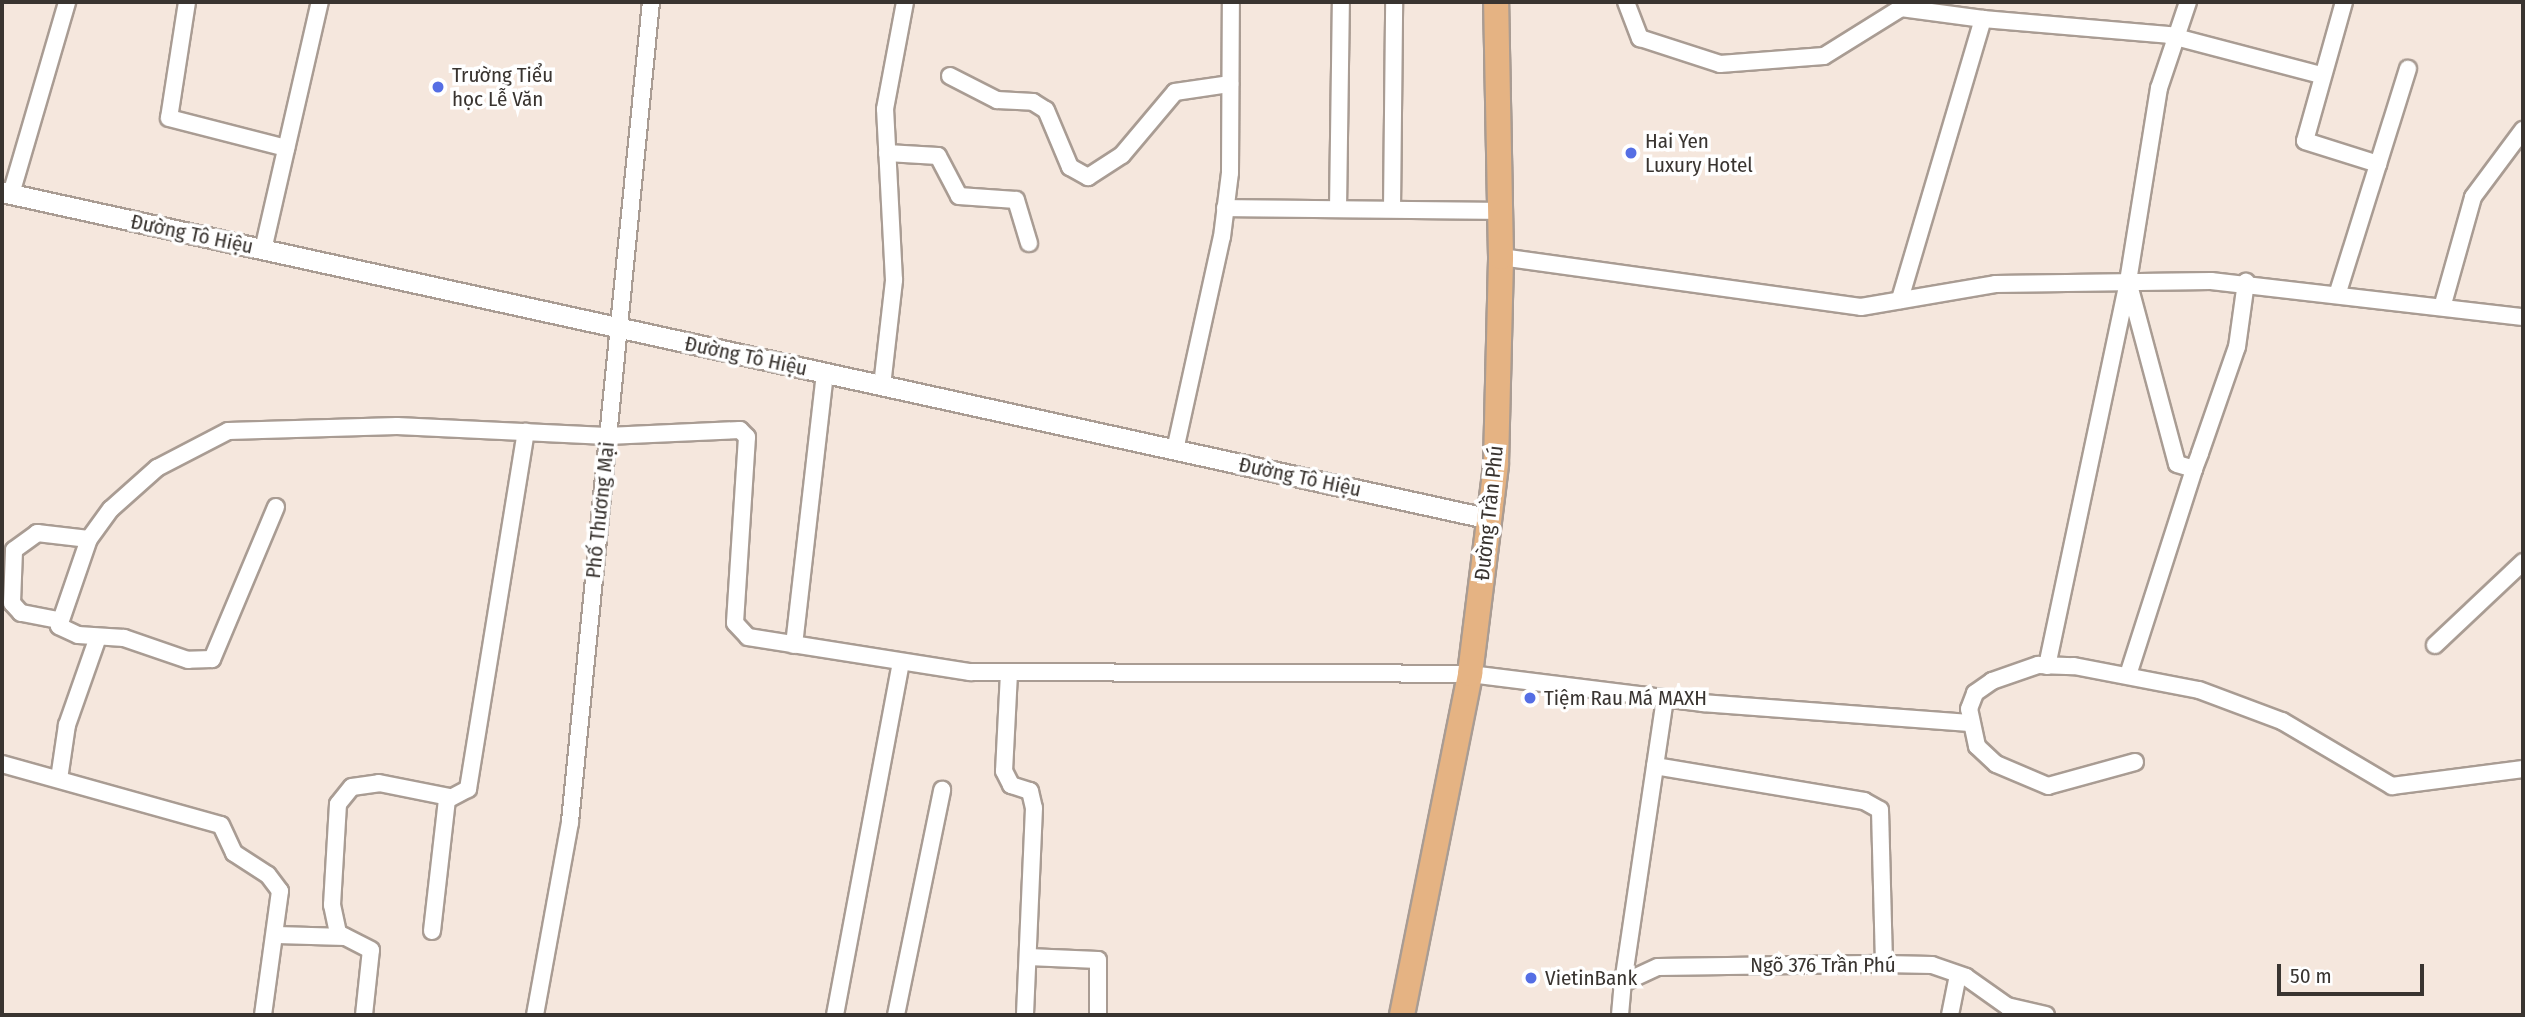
<!DOCTYPE html>
<html>
<head>
<meta charset="utf-8">
<style>
  body { margin:0 }
  #map { position:relative; width:2525px; height:1017px; overflow:hidden; background:#f5e7dd; font-family:"Fira Sans Condensed",sans-serif }
  div>[style] { position:absolute }
  .roads { filter:drop-shadow(2px 0 #a99c93) drop-shadow(-2px 0 #a99c93) drop-shadow(0 2px #a99c93) drop-shadow(0 -2px #a99c93) }
  .minor>* { height:16px; margin:-8px; padding:0 8px; transform-origin:8px; border-radius:8px; background:#fff }
  .tertiary>* { height:19px; margin:-9.5px; padding:0 9.5px; transform-origin:9.5px; border-radius:9.5px; background:#fff }
  .primary>* { height:24px; margin:-12px; padding:0 12px; transform-origin:12px; border-radius:12px; background:#e5b383 }
  .dots>* { width:19px; height:19px; translate:-50% -50%; box-sizing:border-box; border:4px solid #fff; border-radius:50% }
  span { translate:-50% -50%; white-space:nowrap; text-align:center; line-height:1.15; -webkit-text-stroke:7px #fff; paint-order:stroke }
  .poi-label { font-size:21px; color:#393430 }
  .left { translate:0 -50%; text-align:left }
  .street-label { font-size:21px; color:#393430 }
  .frame { position:absolute; inset:0; border:4px solid #393430; pointer-events:none }
  .scale { position:absolute; left:2277px; top:964px; width:147px; height:32px; box-sizing:border-box; border:4px solid #393430; border-top:0; padding-left:9px; font-size:21px; line-height:24px; white-space:nowrap; color:#393430; -webkit-text-stroke:5px #fff; paint-order:stroke }
</style>
</head>
<body>
<div id="map">
  <div class="roads">
    <div class="minor">
      <div style="left:187px;top:2px;width:117px;rotate:98.8deg"></div>
      <div style="left:169px;top:118px;width:121px;rotate:14.4deg"></div>
      <div style="left:1626px;top:2px;width:39px;rotate:69deg"></div>
      <div style="left:1640px;top:38px;width:84px;rotate:18deg"></div>
      <div style="left:1720px;top:64px;width:104px;rotate:-4.4deg"></div>
      <div style="left:1824px;top:56px;width:91px;rotate:-31.9deg"></div>
      <div style="left:1901px;top:8px;width:83px;rotate:7.6deg"></div>
      <div style="left:1983px;top:19px;width:293px;rotate:106.5deg"></div>
      <div style="left:2188px;top:2px;width:91px;rotate:108.6deg"></div>
      <div style="left:2159px;top:88px;width:195px;rotate:99.1deg"></div>
      <div style="left:2128px;top:281px;width:189px;rotate:75deg"></div>
      <div style="left:2177px;top:464px;width:18px;rotate:16deg"></div>
      <div style="left:2194px;top:469px;width:17px;rotate:-69deg"></div>
      <div style="left:2200px;top:453px;width:112px;rotate:-70.8deg"></div>
      <div style="left:2237px;top:347px;width:66px;rotate:-82.1deg"></div>
      <div style="left:2344px;top:2px;width:144px;rotate:105.7deg"></div>
      <div style="left:2305px;top:141px;width:77px;rotate:17.5deg"></div>
      <div style="left:1983px;top:19px;width:186px;rotate:4.9deg"></div>
      <div style="left:2168px;top:35px;width:158px;rotate:14.7deg"></div>
      <div style="left:950px;top:76px;width:53px;rotate:27.1deg"></div>
      <div style="left:997px;top:100px;width:36px;rotate:3deg"></div>
      <div style="left:1033px;top:102px;width:15px;rotate:32deg"></div>
      <div style="left:1046px;top:110px;width:62px;rotate:67.2deg"></div>
      <div style="left:1070px;top:167px;width:21px;rotate:29deg"></div>
      <div style="left:1088px;top:177px;width:40px;rotate:-32.9deg"></div>
      <div style="left:1122px;top:155px;width:82px;rotate:-49.9deg"></div>
      <div style="left:1175px;top:92px;width:56px;rotate:-8.3deg"></div>
      <div style="left:887px;top:153px;width:51px;rotate:3.4deg"></div>
      <div style="left:938px;top:156px;width:45px;rotate:62.3deg"></div>
      <div style="left:959px;top:196px;width:57px;rotate:4deg"></div>
      <div style="left:1016px;top:200px;width:45px;rotate:73.2deg"></div>
      <div style="left:11px;top:194px;width:200px;rotate:-73.7deg"></div>
      <div style="left:1225px;top:208px;width:275px;rotate:0.6deg"></div>
      <div style="left:1338px;top:209px;width:207px;rotate:-89.2deg"></div>
      <div style="left:1392px;top:209px;width:207px;rotate:-89.4deg"></div>
      <div style="left:263px;top:250px;width:254px;rotate:-77.1deg"></div>
      <div style="left:1501px;top:257px;width:363px;rotate:7.9deg"></div>
      <div style="left:1861px;top:307px;width:136px;rotate:-9.7deg"></div>
      <div style="left:1995px;top:284px;width:216px;rotate:-0.8deg"></div>
      <div style="left:2211px;top:281px;width:314px;rotate:6.6deg"></div>
      <div style="left:2338px;top:292px;width:234px;rotate:-72.6deg"></div>
      <div style="left:2443px;top:304px;width:111px;rotate:-74.3deg"></div>
      <div style="left:2473px;top:197px;width:84px;rotate:-53.3deg"></div>
      <div style="left:882px;top:386px;width:107px;rotate:-83.5deg"></div>
      <div style="left:894px;top:280px;width:171px;rotate:-93deg"></div>
      <div style="left:885px;top:109px;width:109px;rotate:-79.4deg"></div>
      <div style="left:1175px;top:450px;width:218px;rotate:-77.6deg"></div>
      <div style="left:1222px;top:237px;width:64px;rotate:-82.9deg"></div>
      <div style="left:1230px;top:173px;width:171px;rotate:-89.7deg"></div>
      <div style="left:276px;top:507px;width:165px;rotate:112.8deg"></div>
      <div style="left:212px;top:659px;width:24px;rotate:178deg"></div>
      <div style="left:188px;top:660px;width:68px;rotate:-161deg"></div>
      <div style="left:124px;top:638px;width:46px;rotate:-176.3deg"></div>
      <div style="left:78px;top:635px;width:21px;rotate:-155deg"></div>
      <div style="left:59px;top:626px;width:92px;rotate:-71deg"></div>
      <div style="left:89px;top:539px;width:37px;rotate:-54deg"></div>
      <div style="left:111px;top:509px;width:62px;rotate:-41.7deg"></div>
      <div style="left:157px;top:468px;width:80px;rotate:-27.5deg"></div>
      <div style="left:228px;top:431px;width:169px;rotate:-1.7deg"></div>
      <div style="left:397px;top:426px;width:210px;rotate:2.7deg"></div>
      <div style="left:607px;top:436px;width:133px;rotate:-2.6deg"></div>
      <div style="left:740px;top:430px;width:10px;rotate:45deg"></div>
      <div style="left:747px;top:437px;width:186px;rotate:93.7deg"></div>
      <div style="left:735px;top:623px;width:19px;rotate:47deg"></div>
      <div style="left:748px;top:637px;width:225px;rotate:9deg"></div>
      <div style="left:970px;top:672px;width:498px;rotate:0.2deg"></div>
      <div style="left:58px;top:620px;width:38px;rotate:-169deg"></div>
      <div style="left:21px;top:613px;width:13px;rotate:-132deg"></div>
      <div style="left:12px;top:603px;width:53px;rotate:-87.8deg"></div>
      <div style="left:14px;top:550px;width:29px;rotate:-36deg"></div>
      <div style="left:37px;top:533px;width:52px;rotate:6.6deg"></div>
      <div style="left:794px;top:645px;width:274px;rotate:-83.5deg"></div>
      <div style="left:2435px;top:645px;width:121px;rotate:-43.3deg"></div>
      <div style="left:2047px;top:666px;width:389px;rotate:-78.1deg"></div>
      <div style="left:1009px;top:673px;width:98px;rotate:92.9deg"></div>
      <div style="left:1004px;top:771px;width:16px;rotate:63deg"></div>
      <div style="left:1011px;top:785px;width:20px;rotate:18deg"></div>
      <div style="left:1030px;top:791px;width:17px;rotate:77deg"></div>
      <div style="left:1034px;top:808px;width:207px;rotate:92.5deg"></div>
      <div style="left:1470px;top:674px;width:235px;rotate:7.1deg"></div>
      <div style="left:1703px;top:703px;width:266px;rotate:4.3deg"></div>
      <div style="left:2128px;top:675px;width:216px;rotate:-72.2deg"></div>
      <div style="left:2135px;top:762px;width:90px;rotate:164.6deg"></div>
      <div style="left:2048px;top:786px;width:56px;rotate:-157.1deg"></div>
      <div style="left:1996px;top:764px;width:26px;rotate:-137deg"></div>
      <div style="left:1977px;top:746px;width:38px;rotate:-102deg"></div>
      <div style="left:1969px;top:709px;width:17px;rotate:-69deg"></div>
      <div style="left:1975px;top:693px;width:21px;rotate:-35deg"></div>
      <div style="left:1992px;top:681px;width:49px;rotate:-19.2deg"></div>
      <div style="left:2038px;top:665px;width:36px;rotate:2deg"></div>
      <div style="left:2074px;top:666px;width:127px;rotate:10.9deg"></div>
      <div style="left:2199px;top:690px;width:89px;rotate:20.5deg"></div>
      <div style="left:2282px;top:721px;width:128px;rotate:30.6deg"></div>
      <div style="left:2392px;top:786px;width:132px;rotate:-7.4deg"></div>
      <div style="left:2px;top:764px;width:227px;rotate:15.6deg"></div>
      <div style="left:221px;top:825px;width:31px;rotate:65deg"></div>
      <div style="left:234px;top:853px;width:40px;rotate:32.9deg"></div>
      <div style="left:268px;top:875px;width:20px;rotate:53deg"></div>
      <div style="left:280px;top:891px;width:125px;rotate:97.8deg"></div>
      <div style="left:1655px;top:766px;width:212px;rotate:9.5deg"></div>
      <div style="left:1864px;top:801px;width:18px;rotate:29deg"></div>
      <div style="left:1880px;top:810px;width:154px;rotate:88.5deg"></div>
      <div style="left:59px;top:779px;width:55px;rotate:-81.6deg"></div>
      <div style="left:67px;top:725px;width:93px;rotate:-70.6deg"></div>
      <div style="left:432px;top:931px;width:132px;rotate:-83.5deg"></div>
      <div style="left:447px;top:800px;width:24px;rotate:-28deg"></div>
      <div style="left:468px;top:789px;width:362px;rotate:-80.8deg"></div>
      <div style="left:277px;top:935px;width:68px;rotate:1.7deg"></div>
      <div style="left:1028px;top:957px;width:70px;rotate:2.5deg"></div>
      <div style="left:1098px;top:960px;width:55px;rotate:90deg"></div>
      <div style="left:1623px;top:983px;width:287px;rotate:-81.6deg"></div>
      <div style="left:364px;top:1015px;width:65px;rotate:-83.9deg"></div>
      <div style="left:371px;top:950px;width:37px;rotate:-153deg"></div>
      <div style="left:338px;top:933px;width:29px;rotate:-102deg"></div>
      <div style="left:332px;top:905px;width:101px;rotate:-86.6deg"></div>
      <div style="left:338px;top:804px;width:22px;rotate:-51deg"></div>
      <div style="left:352px;top:787px;width:27px;rotate:-8deg"></div>
      <div style="left:379px;top:783px;width:71px;rotate:11.3deg"></div>
      <div style="left:535px;top:1015px;width:196px;rotate:-79.7deg"></div>
      <div style="left:570px;top:822px;width:824px;rotate:-84.36deg"></div>
      <div style="left:835px;top:1015px;width:357px;rotate:-79.4deg"></div>
      <div style="left:896px;top:1015px;width:230px;rotate:-78.4deg"></div>
      <div style="left:1620px;top:1015px;width:32px;rotate:-85deg"></div>
      <div style="left:1623px;top:983px;width:38px;rotate:-25deg"></div>
      <div style="left:1658px;top:967px;width:226px;rotate:-0.8deg"></div>
      <div style="left:1884px;top:964px;width:48px;rotate:1.2deg"></div>
      <div style="left:1932px;top:965px;width:36px;rotate:19deg"></div>
      <div style="left:1966px;top:977px;width:50px;rotate:35.3deg"></div>
      <div style="left:2007px;top:1006px;width:40px;rotate:13deg"></div>
      <div style="left:1950px;top:1015px;width:41px;rotate:-78.7deg"></div>
    </div>
    <div class="tertiary">
      <div style="left:2px;top:192px;width:1524px;rotate:12.39deg"></div>
    </div>
    <div class="primary">
      <div style="left:1402px;top:1015px;width:348px;rotate:-78.7deg"></div>
      <div style="left:1470px;top:674px;width:212px;rotate:-82.9deg"></div>
      <div style="left:1496px;top:464px;width:207px;rotate:-88.6deg"></div>
      <div style="left:1501px;top:257px;width:255px;rotate:-91.1deg"></div>
    </div>
  </div>
  <div class="dots">
    <div style="left:438px;top:87px;background:#556ee4"></div>
    <div style="left:1631px;top:153px;background:#556ee4"></div>
    <div style="left:1530px;top:698px;background:#556ee4"></div>
    <div style="left:1531px;top:978px;background:#556ee4"></div>
  </div>
  <div class="poi-label">
    <span class="left" style="left:452px;top:87px">Trường Tiểu<br>học Lễ Văn</span>
    <span class="left" style="left:1645px;top:153px">Hai Yen<br>Luxury Hotel</span>
    <span class="left" style="left:1544px;top:698px">Tiệm Rau Má MAXH</span>
    <span class="left" style="left:1545px;top:978px">VietinBank</span>
  </div>
  <div class="street-label">
    <span style="left:192px;top:234px;rotate:12deg">Đường Tô Hiệu</span>
    <span style="left:746px;top:356px;rotate:12deg">Đường Tô Hiệu</span>
    <span style="left:1300px;top:477px;rotate:12deg">Đường Tô Hiệu</span>
    <span style="left:600px;top:510px;rotate:-84deg">Phố Thương Mại</span>
    <span style="left:1489px;top:513px;rotate:-84deg">Đường Trần Phú</span>
    <span style="left:1823px;top:965px">Ngõ 376 Trần Phú</span>
  </div>
  <div class="frame"></div>
  <div class="scale">50 m</div>
</div>
</body>
</html>
